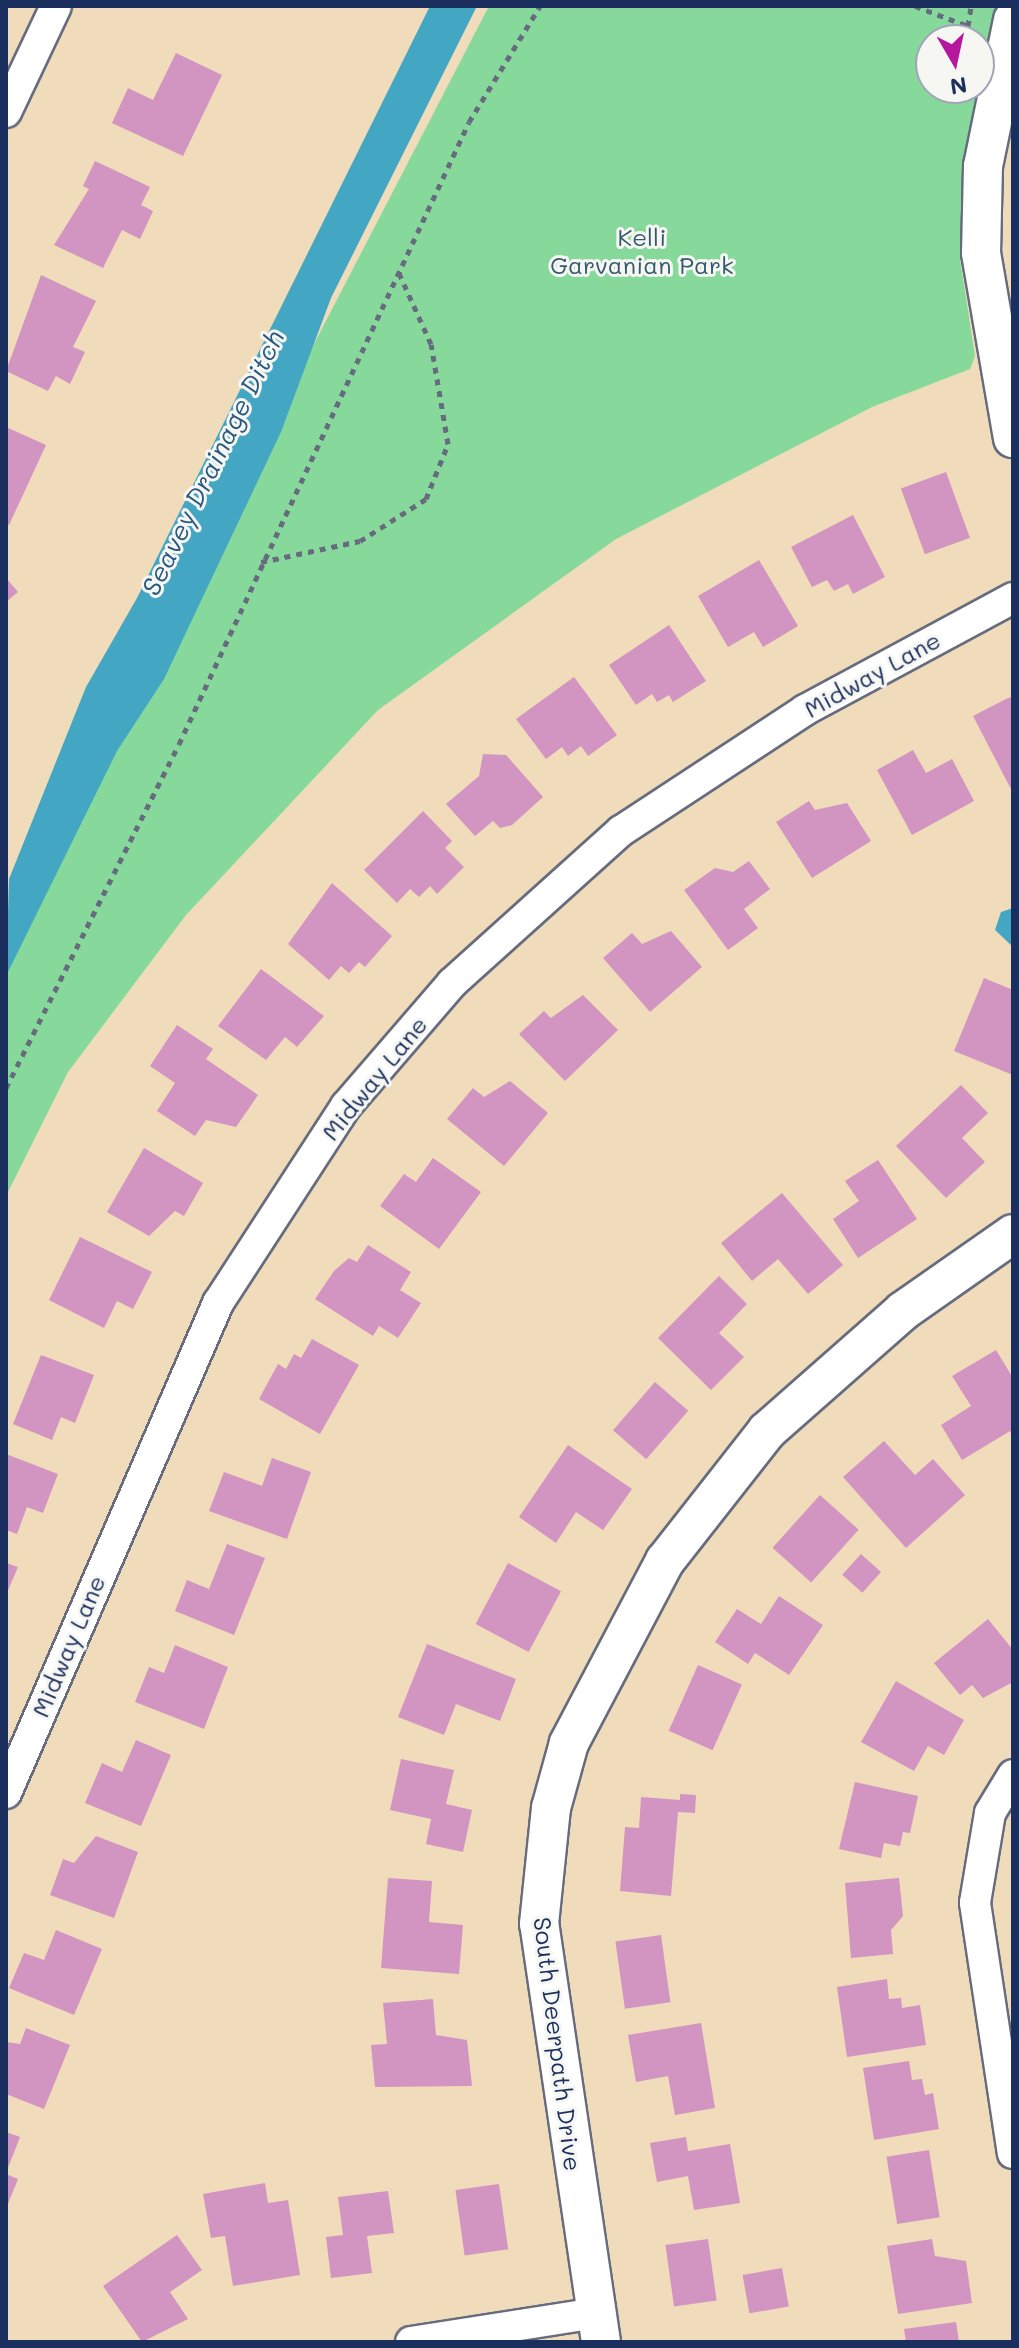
<!DOCTYPE html>
<html>
<head>
<meta charset="utf-8">
<style>
  body { margin:0 }
  #map { position:relative; width:1019px; height:2348px; overflow:hidden; background:#f0dcba; font-family:Mali,sans-serif }
  div>[style] { position:absolute }
  .green>* { inset:0; background:#86d99a }
  .water>* { inset:0; background:#43a7c3 }
  .building>* { inset:0; background:#d294c1; transform-origin:0 0 }
  .path>* { height:5px; margin-top:-2.5px; transform-origin:0; background:repeating-linear-gradient(90deg,#666c7e 0 6px,transparent 0 12px) }
  .roads { filter:drop-shadow(2px 0 #666c7e) drop-shadow(-2px 0 #666c7e) drop-shadow(0 2px #666c7e) drop-shadow(0 -2px #666c7e) }
  .minor>* { height:30px; margin:-15px; padding:0 15px; transform-origin:15px; border-radius:15px; background:#fff }
  .tertiary>* { height:38px; margin:-19px; padding:0 19px; transform-origin:19px; border-radius:19px; background:#fff }
  span { translate:-50% -50%; white-space:nowrap; text-align:center; line-height:1.15; -webkit-text-stroke:6px #f6f6f2; paint-order:stroke }
  .park-label { font-size:24px; color:#365a6d }
  .street-label { font-size:24px; color:#1b2f5e }
  .water-label { font-size:26px; color:#295981; font-style:italic }
  .frame { position:absolute; inset:0; border:8px solid #1b2f5e; pointer-events:none }
  .north { position:absolute; left:915px; top:24px; width:80px; height:80px; box-sizing:border-box; background:#f6f6f2; border:2px solid #9ea6b7; border-radius:50%; rotate:171deg; font-size:22px; font-weight:700; line-height:32px; text-align:center; color:#1b2f5e }
  .north::after { content:''; display:block; margin:auto; width:28px; height:36px; background:#b5179e; clip-path:polygon(50% 0,100% 100%,50% 72%,0 100%) }
</style>
</head>
<body>
<div id="map">
  <div class="green">
    <div style="clip-path:polygon(489px 6px,1001px 6px,979px 86px,979px 40px,931px 40px,931px 88px,978px 88px,960px 259px,975px 356px,970px 369px,872px 407px,616px 539px,378px 710px,186px 915px,68px 1072px,6px 1196px,6px 939px)"></div>
  </div>
  <div class="water">
    <div style="clip-path:polygon(430px 6px,477px 6px,331px 298px,281px 432px,164px 679px,117px 751px,6px 976px,9px 879px,86px 687px,137px 598px)"></div>
    <div style="clip-path:polygon(1013px 908px,1013px 947px,995px 930px,1001px 912px)"></div>
  </div>
  <div class="building">
    <div style="clip-path:polygon(176px 53px,222px 75px,183px 156px,112px 123px,128px 88px,153px 100px)"></div>
    <div style="clip-path:polygon(95px 161px,150px 187px,141px 205px,153px 211px,140px 239px,122px 230px,103px 268px,54px 245px,89px 189px,83px 186px)"></div>
    <div style="clip-path:polygon(41px 275px,96px 301px,73px 347px,85px 352px,70px 384px,56px 376px,48px 391px,6px 371px)"></div>
    <div style="clip-path:polygon(6px 427px,46px 445px,9px 525px,6px 524px)"></div>
    <div style="left:946px;top:472px;width:70px;height:48px;rotate:70deg"></div>
    <div style="clip-path:polygon(853px 515px,885px 577px,853px 594px,848px 584px,834px 591px,827px 580px,812px 587px,791px 547px)"></div>
    <div style="clip-path:polygon(759px 560px,798px 626px,763px 647px,754px 632px,728px 647px,698px 596px)"></div>
    <div style="clip-path:polygon(6px 578px,18px 592px,6px 602px)"></div>
    <div style="clip-path:polygon(669px 625px,706px 681px,673px 702px,669px 695px,657px 702px,652px 694px,636px 705px,609px 665px)"></div>
    <div style="clip-path:polygon(574px 677px,617px 735px,588px 756px,581px 746px,568px 756px,562px 747px,546px 759px,516px 719px)"></div>
    <div style="clip-path:polygon(1010px 697px,1013px 703px,1013px 793px,973px 716px)"></div>
    <div style="clip-path:polygon(913px 750px,926px 773px,952px 759px,974px 801px,912px 835px,877px 770px)"></div>
    <div style="clip-path:polygon(483px 754px,506px 755px,543px 797px,512px 825px,500px 828px,493px 821px,475px 836px,446px 804px,479px 776px)"></div>
    <div style="clip-path:polygon(809px 801px,815px 810px,847px 803px,871px 841px,812px 878px,776px 822px)"></div>
    <div style="clip-path:polygon(423px 811px,452px 841px,445px 848px,464px 867px,437px 894px,430px 886px,419px 897px,410px 889px,397px 903px,364px 870px)"></div>
    <div style="clip-path:polygon(749px 861px,770px 889px,744px 909px,758px 928px,728px 950px,684px 890px,715px 868px,733px 872px)"></div>
    <div style="clip-path:polygon(332px 883px,392px 936px,365px 967px,359px 962px,349px 973px,341px 966px,329px 980px,288px 944px)"></div>
    <div style="clip-path:polygon(671px 931px,702px 967px,650px 1012px,603px 958px,632px 933px,642px 944px)"></div>
    <div style="clip-path:polygon(261px 969px,324px 1016px,297px 1047px,285px 1037px,266px 1060px,218px 1026px)"></div>
    <div style="clip-path:polygon(984px 978px,1013px 990px,1013px 1075px,954px 1051px)"></div>
    <div style="clip-path:polygon(583px 995px,618px 1030px,565px 1081px,519px 1034px,544px 1011px,551px 1018px)"></div>
    <div style="clip-path:polygon(177px 1025px,213px 1049px,206px 1059px,258px 1095px,236px 1127px,206px 1120px,195px 1136px,157px 1111px,175px 1083px,150px 1066px)"></div>
    <div style="clip-path:polygon(510px 1081px,548px 1113px,504px 1166px,447px 1119px,473px 1088px,484px 1097px)"></div>
    <div style="clip-path:polygon(961px 1085px,988px 1113px,962px 1138px,985px 1162px,946px 1198px,896px 1146px)"></div>
    <div style="clip-path:polygon(144px 1148px,203px 1183px,184px 1216px,175px 1211px,149px 1236px,107px 1212px)"></div>
    <div style="clip-path:polygon(433px 1158px,481px 1192px,439px 1249px,380px 1206px,404px 1174px,416px 1182px)"></div>
    <div style="clip-path:polygon(878px 1160px,917px 1219px,858px 1258px,833px 1219px,859px 1201px,845px 1181px)"></div>
    <div style="clip-path:polygon(782px 1193px,843px 1265px,808px 1294px,778px 1259px,752px 1281px,721px 1243px)"></div>
    <div style="clip-path:polygon(80px 1237px,152px 1272px,133px 1309px,117px 1301px,104px 1328px,49px 1300px)"></div>
    <div style="clip-path:polygon(368px 1245px,411px 1272px,400px 1290px,421px 1303px,398px 1338px,379px 1326px,373px 1336px,315px 1299px,334px 1271px,349px 1258px,357px 1262px)"></div>
    <div style="clip-path:polygon(719px 1276px,747px 1304px,719px 1333px,744px 1357px,711px 1390px,658px 1338px)"></div>
    <div style="clip-path:polygon(312px 1339px,359px 1365px,320px 1434px,259px 1399px,278px 1364px,286px 1369px,294px 1354px,301px 1358px)"></div>
    <div style="clip-path:polygon(996px 1350px,1013px 1378px,1013px 1437px,1010px 1431px,962px 1460px,941px 1425px,971px 1406px,952px 1376px)"></div>
    <div style="clip-path:polygon(41px 1355px,94px 1375px,75px 1423px,61px 1417px,52px 1440px,13px 1424px)"></div>
    <div style="left:655px;top:1382px;width:44px;height:64px;rotate:41deg"></div>
    <div style="clip-path:polygon(884px 1441px,915px 1475px,933px 1459px,965px 1495px,906px 1548px,843px 1477px)"></div>
    <div style="clip-path:polygon(568px 1445px,632px 1489px,603px 1530px,576px 1512px,556px 1543px,519px 1517px)"></div>
    <div style="clip-path:polygon(6px 1454px,58px 1474px,43px 1513px,27px 1507px,17px 1534px,6px 1530px)"></div>
    <div style="clip-path:polygon(272px 1458px,311px 1472px,287px 1539px,209px 1511px,224px 1472px,262px 1486px)"></div>
    <div style="left:820px;top:1495px;width:52px;height:71px;rotate:42deg"></div>
    <div style="clip-path:polygon(227px 1544px,265px 1558px,234px 1635px,175px 1611px,187px 1580px,209px 1589px)"></div>
    <div style="left:861px;top:1554px;width:27px;height:28px;rotate:42deg"></div>
    <div style="clip-path:polygon(6px 1563px,18px 1567px,6px 1595px)"></div>
    <div style="left:508px;top:1563px;width:60px;height:69px;rotate:28deg"></div>
    <div style="clip-path:polygon(779px 1596px,823px 1625px,789px 1675px,755px 1653px,748px 1664px,715px 1642px,737px 1609px,761px 1624px)"></div>
    <div style="clip-path:polygon(988px 1619px,1013px 1650px,1013px 1682px,983px 1698px,972px 1685px,960px 1695px,934px 1663px)"></div>
    <div style="clip-path:polygon(427px 1644px,516px 1679px,500px 1721px,456px 1704px,444px 1735px,398px 1717px)"></div>
    <div style="clip-path:polygon(175px 1645px,228px 1667px,204px 1729px,135px 1702px,149px 1667px,164px 1673px)"></div>
    <div style="left:698px;top:1665px;width:48px;height:72px;rotate:24deg"></div>
    <div style="clip-path:polygon(896px 1681px,964px 1720px,944px 1755px,928px 1746px,914px 1771px,861px 1742px)"></div>
    <div style="clip-path:polygon(136px 1740px,171px 1755px,141px 1826px,85px 1803px,102px 1763px,122px 1772px)"></div>
    <div style="clip-path:polygon(401px 1759px,454px 1770px,446px 1804px,472px 1810px,463px 1852px,426px 1844px,431px 1819px,390px 1810px)"></div>
    <div style="clip-path:polygon(855px 1782px,918px 1796px,910px 1833px,903px 1832px,900px 1846px,884px 1843px,881px 1858px,839px 1849px)"></div>
    <div style="clip-path:polygon(680px 1794px,696px 1795px,695px 1813px,678px 1812px,671px 1896px,620px 1891px,625px 1827px,639px 1828px,641px 1797px,680px 1800px)"></div>
    <div style="clip-path:polygon(96px 1836px,138px 1852px,114px 1918px,50px 1895px,63px 1859px,74px 1863px)"></div>
    <div style="clip-path:polygon(388px 1878px,432px 1881px,429px 1922px,463px 1925px,459px 1974px,381px 1968px)"></div>
    <div style="clip-path:polygon(899px 1878px,903px 1916px,891px 1930px,893px 1954px,851px 1958px,845px 1883px)"></div>
    <div style="clip-path:polygon(56px 1930px,102px 1949px,74px 2015px,9px 1988px,24px 1953px,44px 1960px)"></div>
    <div style="left:661px;top:1935px;width:68px;height:46px;rotate:82deg"></div>
    <div style="clip-path:polygon(887px 1979px,889px 1999px,901px 1998px,902px 2008px,920px 2005px,926px 2045px,847px 2057px,837px 1987px)"></div>
    <div style="clip-path:polygon(433px 1999px,436px 2035px,467px 2040px,472px 2086px,375px 2087px,371px 2045px,387px 2044px,383px 2003px)"></div>
    <div style="clip-path:polygon(701px 2023px,715px 2108px,675px 2115px,668px 2076px,636px 2082px,628px 2035px)"></div>
    <div style="clip-path:polygon(26px 2028px,70px 2045px,44px 2109px,6px 2094px,6px 2042px,20px 2044px)"></div>
    <div style="clip-path:polygon(909px 2061px,912px 2080px,922px 2079px,925px 2095px,933px 2093px,939px 2129px,874px 2140px,863px 2068px)"></div>
    <div style="clip-path:polygon(6px 2132px,20px 2137px,6px 2173px)"></div>
    <div style="clip-path:polygon(686px 2137px,688px 2151px,730px 2144px,740px 2203px,694px 2210px,688px 2176px,657px 2182px,650px 2143px)"></div>
    <div style="left:929px;top:2150px;width:68px;height:43px;rotate:81deg"></div>
    <div style="clip-path:polygon(6px 2174px,18px 2179px,6px 2209px)"></div>
    <div style="clip-path:polygon(265px 2183px,268px 2203px,288px 2200px,300px 2275px,233px 2286px,225px 2236px,211px 2238px,203px 2194px)"></div>
    <div style="left:499px;top:2184px;width:66px;height:44px;rotate:82deg"></div>
    <div style="clip-path:polygon(388px 2191px,394px 2233px,367px 2236px,372px 2273px,331px 2278px,326px 2237px,343px 2235px,338px 2197px)"></div>
    <div style="clip-path:polygon(177px 2235px,202px 2270px,170px 2292px,188px 2319px,142px 2342px,103px 2286px)"></div>
    <div style="left:708px;top:2239px;width:62px;height:43px;rotate:82deg"></div>
    <div style="clip-path:polygon(932px 2239px,935px 2256px,966px 2261px,972px 2303px,898px 2314px,887px 2246px)"></div>
    <div style="left:782px;top:2268px;width:39px;height:40px;rotate:80deg"></div>
    <div style="clip-path:polygon(956px 2322px,959px 2342px,906px 2342px,904px 2329px)"></div>
  </div>
  <div class="path">
    <div style="left:915px;top:6px;width:57px;rotate:20.7deg"></div>
    <div style="left:968px;top:26px;width:20px;rotate:-81deg"></div>
    <div style="left:261px;top:562px;width:101px;rotate:-12deg"></div>
    <div style="left:360px;top:541px;width:78px;rotate:-32.5deg"></div>
    <div style="left:426px;top:499px;width:59px;rotate:-68.2deg"></div>
    <div style="left:448px;top:444px;width:101px;rotate:-99.6deg"></div>
    <div style="left:431px;top:344px;width:80px;rotate:-114.3deg"></div>
    <div style="left:6px;top:1088px;width:385px;rotate:-63.3deg"></div>
    <div style="left:179px;top:744px;width:686px;rotate:-65deg"></div>
    <div style="left:469px;top:122px;width:136px;rotate:-58.5deg"></div>
  </div>
  <div class="roads">
    <div class="minor">
      <div style="left:6px;top:112px;width:117px;rotate:-64.7deg"></div>
      <div style="left:1013px;top:1775px;width:44px;rotate:121.2deg"></div>
      <div style="left:990px;top:1813px;width:91px;rotate:99.5deg"></div>
      <div style="left:975px;top:1903px;width:253px;rotate:81.4deg"></div>
      <div style="left:6px;top:1793px;width:534px;rotate:-66.6deg"></div>
      <div style="left:218px;top:1303px;width:235px;rotate:-57deg"></div>
      <div style="left:346px;top:1106px;width:162px;rotate:-49.2deg"></div>
      <div style="left:452px;top:983px;width:227px;rotate:-42deg"></div>
      <div style="left:621px;top:831px;width:220px;rotate:-33.3deg"></div>
      <div style="left:805px;top:710px;width:236px;rotate:-28.3deg"></div>
      <div style="left:411px;top:2342px;width:187px;rotate:-8.9deg"></div>
    </div>
    <div class="tertiary">
      <div style="left:1013px;top:20px;width:149px;rotate:101.6deg"></div>
      <div style="left:983px;top:166px;width:87px;rotate:91.3deg"></div>
      <div style="left:981px;top:253px;width:188px;rotate:80.2deg"></div>
      <div style="left:601px;top:2342px;width:423px;rotate:-98.4deg"></div>
      <div style="left:539px;top:1924px;width:117px;rotate:-84.1deg"></div>
      <div style="left:551px;top:1808px;width:67px;rotate:-74.5deg"></div>
      <div style="left:569px;top:1743px;width:206px;rotate:-62.2deg"></div>
      <div style="left:665px;top:1561px;width:165px;rotate:-51.9deg"></div>
      <div style="left:767px;top:1431px;width:181px;rotate:-41.4deg"></div>
      <div style="left:903px;top:1311px;width:134px;rotate:-35deg"></div>
    </div>
  </div>
  <div class="park-label">
    <span style="left:642px;top:251px">Kelli<br>Garvanian Park</span>
  </div>
  <div class="street-label">
    <span style="left:872px;top:674px;rotate:-29deg">Midway Lane</span>
    <span style="left:374px;top:1078px;rotate:-51deg">Midway Lane</span>
    <span style="left:68px;top:1646px;rotate:-67deg">Midway Lane</span>
    <span style="left:558px;top:2044px;rotate:83deg">South Deerpath Drive</span>
  </div>
  <div class="water-label">
    <span style="left:213px;top:463px;rotate:-64deg">Seavey Drainage Ditch</span>
  </div>
  <div class="frame"></div>
  <div class="north">N</div>
</div>
</body>
</html>
